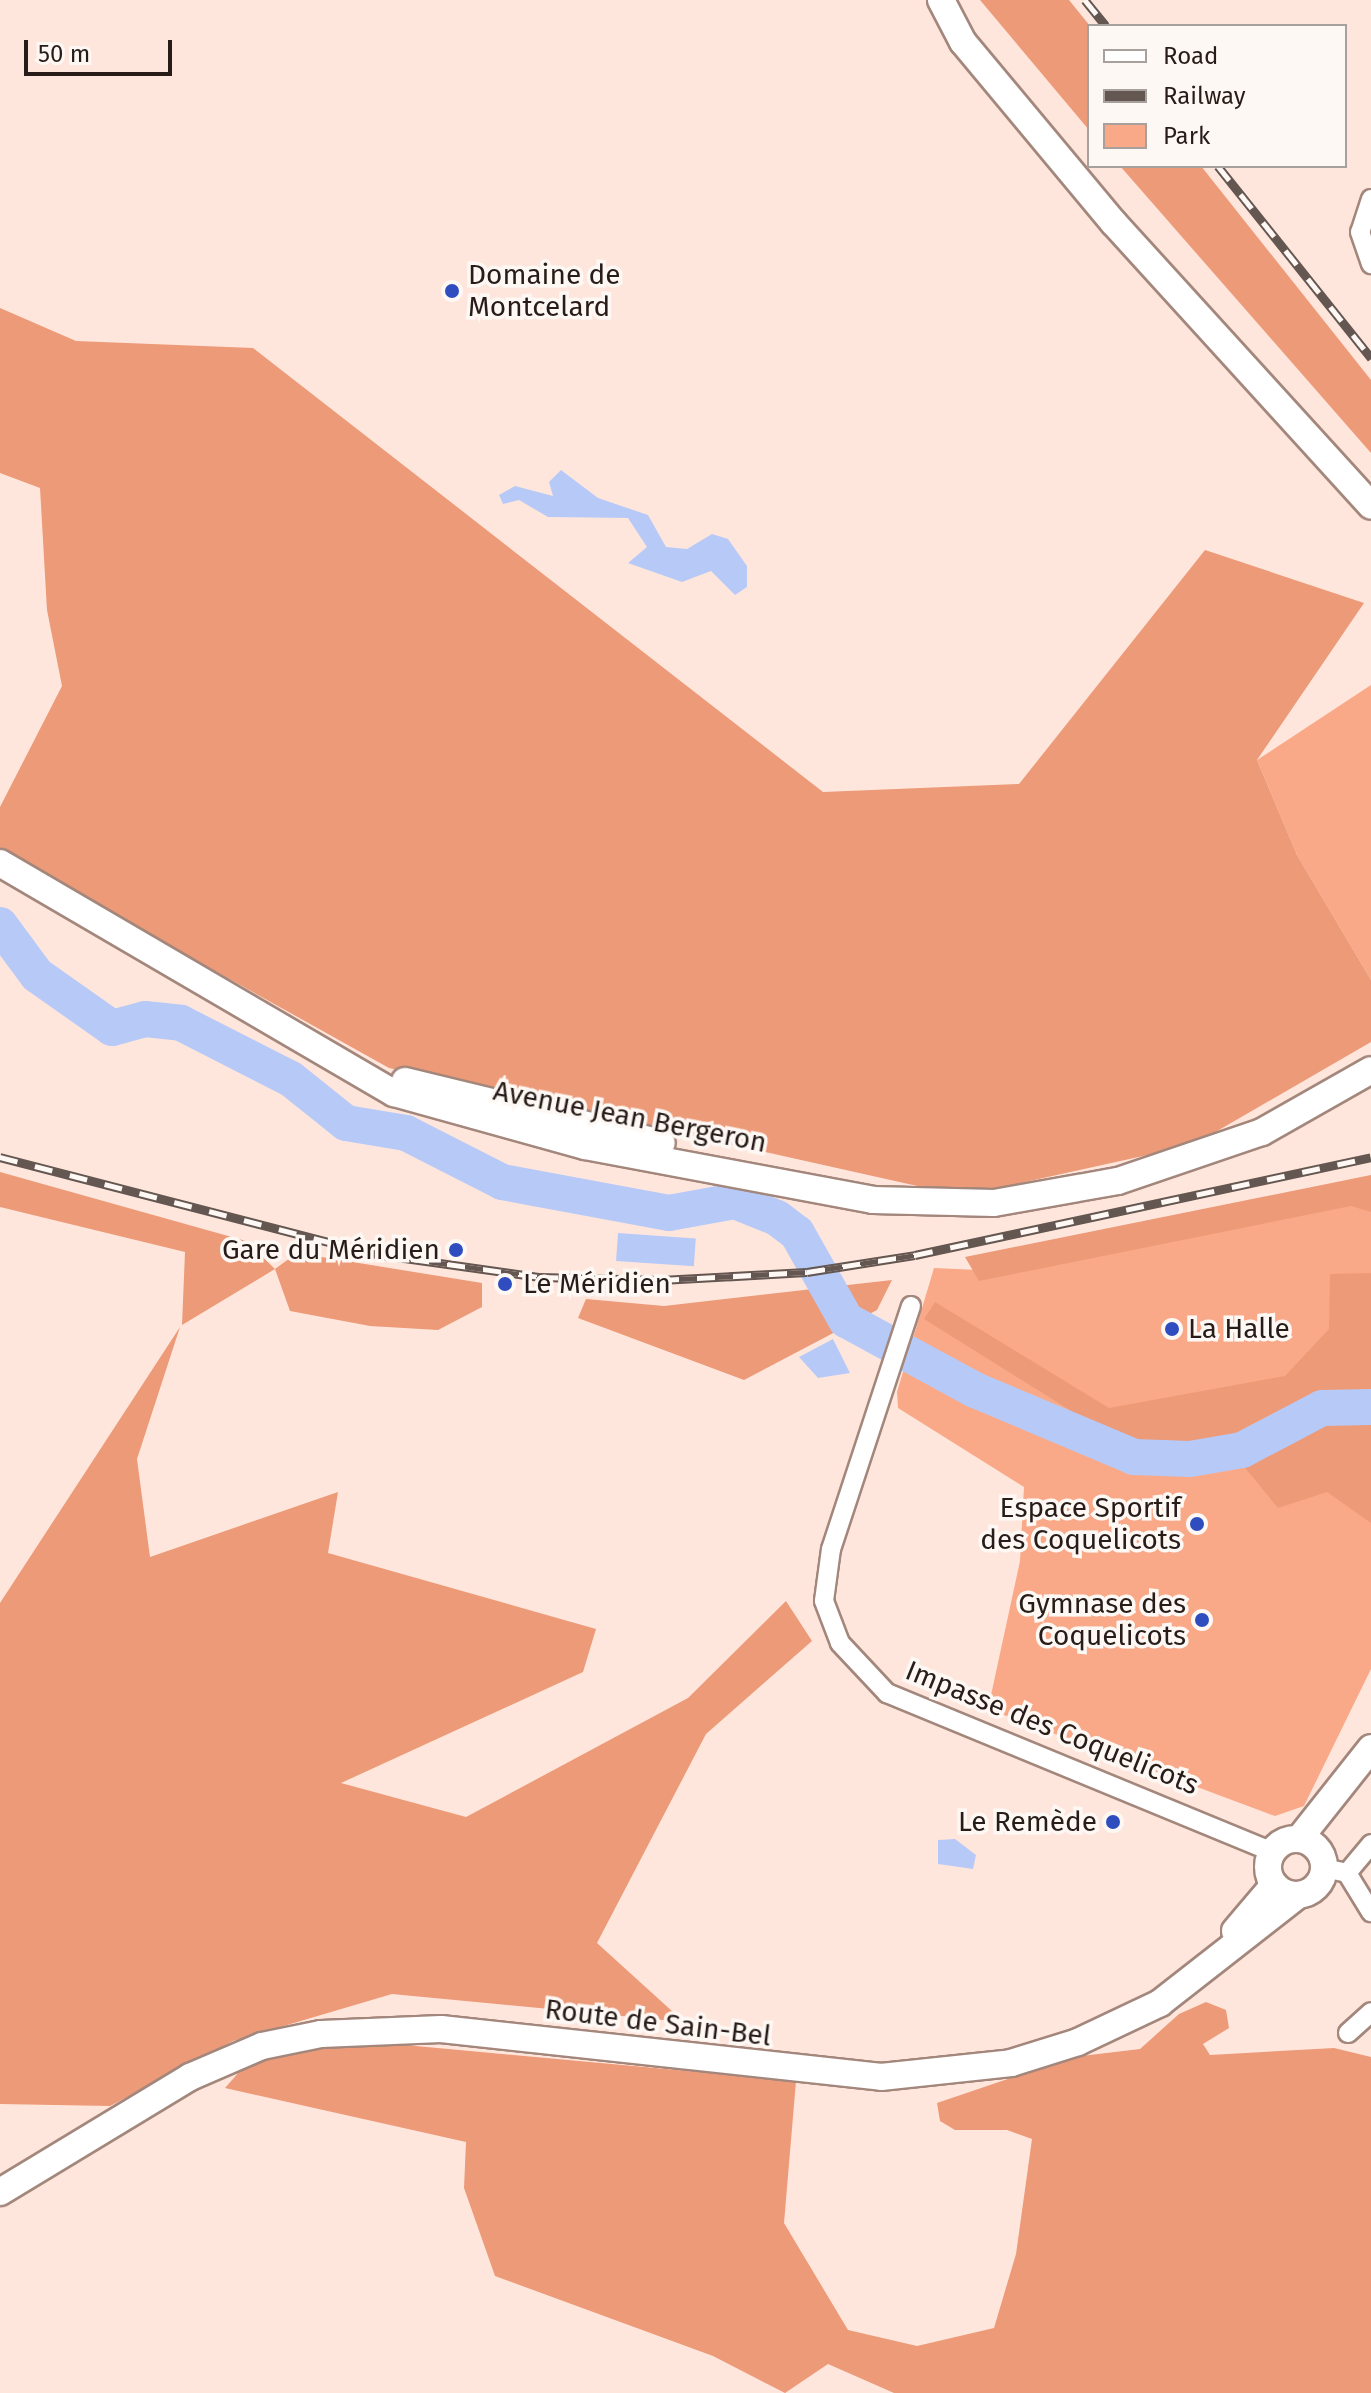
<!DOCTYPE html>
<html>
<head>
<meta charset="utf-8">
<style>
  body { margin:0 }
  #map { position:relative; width:1371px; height:2393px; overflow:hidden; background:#ffe6dc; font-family:"Fira Sans",sans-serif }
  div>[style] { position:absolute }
  .green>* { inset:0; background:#f9a988 }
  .forest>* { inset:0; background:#ed9a78 }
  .water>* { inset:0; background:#b7caf7; transform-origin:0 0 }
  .river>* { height:36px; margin:-18px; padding:0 18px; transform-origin:18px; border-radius:18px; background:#b7caf7 }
  .roads { filter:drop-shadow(2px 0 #a3877c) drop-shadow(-2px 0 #a3877c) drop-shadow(0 2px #a3877c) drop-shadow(0 -2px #a3877c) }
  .street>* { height:18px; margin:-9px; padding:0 9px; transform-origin:9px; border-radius:9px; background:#fff }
  .secondary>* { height:26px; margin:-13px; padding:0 13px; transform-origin:13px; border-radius:13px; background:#fff }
  .secondary>.ring { margin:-13px; padding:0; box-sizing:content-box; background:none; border:26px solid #fff; border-radius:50% }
  .rail>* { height:9px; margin-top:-4.5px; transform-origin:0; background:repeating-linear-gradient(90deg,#fef8f5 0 18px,#645650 0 36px); box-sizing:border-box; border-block:2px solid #645650 }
  .dots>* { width:22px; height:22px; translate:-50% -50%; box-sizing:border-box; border:4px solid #fef8f5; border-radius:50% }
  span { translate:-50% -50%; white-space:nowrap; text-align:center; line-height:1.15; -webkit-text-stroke:7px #fef8f5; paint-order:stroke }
  .poi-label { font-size:28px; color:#271c18 }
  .left { translate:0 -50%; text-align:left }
  .right { translate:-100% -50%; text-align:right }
  .street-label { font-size:28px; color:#271c18 }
  .legend { position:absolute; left:1087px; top:24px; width:260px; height:144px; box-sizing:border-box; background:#fef8f5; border:2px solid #a8a09d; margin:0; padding:10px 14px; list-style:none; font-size:24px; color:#271c18 }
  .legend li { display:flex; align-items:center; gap:16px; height:40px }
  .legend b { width:40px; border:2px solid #a8a09d }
  .scale { position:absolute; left:24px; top:40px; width:148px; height:36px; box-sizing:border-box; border:4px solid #271c18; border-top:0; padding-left:10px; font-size:24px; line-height:28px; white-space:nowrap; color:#271c18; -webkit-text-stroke:6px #fef8f5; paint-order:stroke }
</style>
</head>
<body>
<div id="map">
  <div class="green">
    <div style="clip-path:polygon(1371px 685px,1371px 980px,1297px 855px,1257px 760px)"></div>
    <div style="clip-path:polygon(1371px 1194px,1371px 1669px,1304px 1806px,1275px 1816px,988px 1709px,1020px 1561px,1024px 1487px,898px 1408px,897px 1392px,934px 1268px,979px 1270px)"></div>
  </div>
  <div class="forest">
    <div style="clip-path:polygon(980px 0,1069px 0,1090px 26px,1089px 130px)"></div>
    <div style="clip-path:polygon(1120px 166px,1201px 166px,1371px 380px,1371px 453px)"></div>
    <div style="clip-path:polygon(0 308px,76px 341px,253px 348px,823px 792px,1019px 784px,1205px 550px,1364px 603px,1257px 760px,1297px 855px,1371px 980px,1371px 1042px,1193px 1145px,962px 1196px,389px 1068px,0 851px,0 807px,62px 686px,47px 610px,40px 488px,0 473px)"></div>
    <div style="clip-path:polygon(0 1172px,246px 1241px,275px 1269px,297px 1253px,482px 1283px,482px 1307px,438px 1330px,370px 1326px,290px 1311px,275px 1269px,182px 1325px,185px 1252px,0 1207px)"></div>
    <div style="clip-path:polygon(1371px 1175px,1371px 1212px,1351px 1206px,979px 1281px,965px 1257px)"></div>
    <div style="clip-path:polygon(1371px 1273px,1371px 1523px,1327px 1492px,1278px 1508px,1242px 1464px,1124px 1467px,1105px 1432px,924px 1319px,935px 1302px,1109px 1408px,1285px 1376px,1329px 1329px,1330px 1274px)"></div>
    <div style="clip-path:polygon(892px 1280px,877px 1310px,744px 1380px,578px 1318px,586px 1299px,664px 1306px)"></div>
    <div style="clip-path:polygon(180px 1327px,137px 1459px,150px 1557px,338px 1492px,328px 1553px,596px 1629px,583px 1672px,341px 1783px,466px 1817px,688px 1698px,786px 1601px,812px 1641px,706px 1734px,597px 1943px,684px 2022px,392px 1994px,233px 2041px,110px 2106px,0 2104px,0 1603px)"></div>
    <div style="clip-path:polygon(1206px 2002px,1226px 2010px,1229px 2028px,1203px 2044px,1210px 2055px,1334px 2048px,1371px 2057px,1371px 2393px,894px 2393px,828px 2364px,785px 2393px,713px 2356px,495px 2276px,464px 2188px,466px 2142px,225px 2088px,262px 2046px,373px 2042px,796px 2081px,784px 2223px,848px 2330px,917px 2346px,994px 2328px,1016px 2254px,1032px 2139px,1007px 2130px,955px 2130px,940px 2121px,937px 2103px,1073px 2057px,1140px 2049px,1179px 2014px)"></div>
  </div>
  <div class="water">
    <div style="clip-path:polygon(561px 470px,598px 498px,648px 515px,666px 547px,687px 549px,712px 534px,728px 539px,747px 566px,747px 587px,735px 595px,711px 571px,682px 582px,628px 563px,647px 547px,628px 518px,548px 517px,519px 500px,503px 504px,499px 495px,515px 486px,553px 496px,549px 482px)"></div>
    <div style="left:618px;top:1233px;width:78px;height:28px;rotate:4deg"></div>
    <div style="clip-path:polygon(833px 1339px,850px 1373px,818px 1378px,799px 1357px)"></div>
    <div style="clip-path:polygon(955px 1839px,976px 1855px,973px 1869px,938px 1864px,938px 1840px)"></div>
  </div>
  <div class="river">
    <div style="left:0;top:925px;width:62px;rotate:53.5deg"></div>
    <div style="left:37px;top:975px;width:92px;rotate:35.2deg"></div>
    <div style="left:112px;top:1028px;width:34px;rotate:-15deg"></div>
    <div style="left:145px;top:1019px;width:36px;rotate:6deg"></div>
    <div style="left:181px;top:1023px;width:123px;rotate:27deg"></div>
    <div style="left:291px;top:1079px;width:70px;rotate:38.7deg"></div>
    <div style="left:346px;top:1123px;width:61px;rotate:9.5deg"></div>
    <div style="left:406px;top:1133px;width:108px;rotate:27deg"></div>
    <div style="left:502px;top:1182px;width:170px;rotate:10.5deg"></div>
    <div style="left:669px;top:1213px;width:67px;rotate:-10.3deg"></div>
    <div style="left:735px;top:1201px;width:45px;rotate:22deg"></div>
    <div style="left:777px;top:1218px;width:25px;rotate:37deg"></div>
    <div style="left:797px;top:1233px;width:100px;rotate:60.6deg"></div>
    <div style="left:846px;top:1320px;width:147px;rotate:28.5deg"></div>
    <div style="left:975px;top:1390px;width:173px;rotate:22.8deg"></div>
    <div style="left:1134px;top:1457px;width:56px;rotate:2deg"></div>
    <div style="left:1190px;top:1459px;width:53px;rotate:-9.8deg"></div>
    <div style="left:1242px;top:1450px;width:90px;rotate:-27.7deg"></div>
    <div style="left:1322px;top:1408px;width:49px;rotate:-1.2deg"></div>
  </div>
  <div class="roads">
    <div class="street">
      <div style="left:1371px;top:199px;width:35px;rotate:108deg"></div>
      <div style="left:1360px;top:232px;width:34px;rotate:71deg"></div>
      <div style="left:911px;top:1306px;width:256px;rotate:108.2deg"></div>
      <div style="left:831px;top:1549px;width:52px;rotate:97.7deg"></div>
      <div style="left:824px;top:1601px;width:45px;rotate:69.1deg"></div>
      <div style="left:840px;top:1643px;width:69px;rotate:46.8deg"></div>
      <div style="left:887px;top:1693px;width:417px;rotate:22.4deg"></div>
      <div style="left:1324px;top:1868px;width:24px;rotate:12deg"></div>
      <div style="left:1347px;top:1873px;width:46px;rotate:58.4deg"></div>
      <div style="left:1347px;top:1873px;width:38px;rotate:-50deg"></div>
      <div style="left:1348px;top:2033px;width:31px;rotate:-42deg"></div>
    </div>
    <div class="secondary">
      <div style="left:941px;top:0;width:47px;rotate:62.4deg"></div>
      <div style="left:963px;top:42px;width:236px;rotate:50.2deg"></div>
      <div style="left:1114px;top:223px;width:382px;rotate:47.7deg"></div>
      <div style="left:0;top:863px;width:456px;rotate:30.3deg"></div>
      <div style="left:394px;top:1093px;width:198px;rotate:15.5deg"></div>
      <div style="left:585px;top:1146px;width:293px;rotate:10.6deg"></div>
      <div style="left:873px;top:1200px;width:121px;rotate:1.4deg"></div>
      <div style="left:994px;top:1203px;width:126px;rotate:-10.1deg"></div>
      <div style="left:1118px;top:1181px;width:152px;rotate:-18.8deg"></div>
      <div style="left:1262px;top:1132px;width:125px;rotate:-29.6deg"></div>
      <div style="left:405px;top:1081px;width:264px;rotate:13.6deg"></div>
      <div class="ring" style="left:1268px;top:1839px;width:30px;height:30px"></div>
      <div style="left:1299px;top:1839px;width:116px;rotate:-51.6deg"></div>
      <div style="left:1235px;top:1931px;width:60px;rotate:-49.7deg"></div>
      <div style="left:0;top:2192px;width:222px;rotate:-31.2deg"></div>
      <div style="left:190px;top:2077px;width:78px;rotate:-23.3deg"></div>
      <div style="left:262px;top:2046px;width:60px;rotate:-11.5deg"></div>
      <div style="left:321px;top:2034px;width:120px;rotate:-2.4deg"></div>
      <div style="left:441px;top:2029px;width:443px;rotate:6.2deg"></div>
      <div style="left:881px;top:2077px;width:131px;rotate:-6.1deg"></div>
      <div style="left:1011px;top:2063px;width:70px;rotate:-17.4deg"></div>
      <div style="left:1078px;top:2042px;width:91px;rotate:-25.4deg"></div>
      <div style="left:1160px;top:2003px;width:175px;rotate:-38deg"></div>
    </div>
  </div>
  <div class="rail">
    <div style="left:1085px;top:0;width:33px;rotate:51deg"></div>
    <div style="left:1218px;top:166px;width:246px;rotate:51.4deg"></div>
    <div style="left:0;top:1157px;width:388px;rotate:14.5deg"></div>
    <div style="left:376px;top:1254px;width:166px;rotate:8deg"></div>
    <div style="left:540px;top:1277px;width:121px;rotate:1.4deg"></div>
    <div style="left:661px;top:1280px;width:146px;rotate:-3.1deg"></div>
    <div style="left:807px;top:1272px;width:109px;rotate:-8.9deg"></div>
    <div style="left:915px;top:1255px;width:466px;rotate:-12.1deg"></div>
  </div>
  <div class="dots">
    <div style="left:452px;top:291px;background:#2f4dbe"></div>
    <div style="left:456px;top:1250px;background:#2f4dbe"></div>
    <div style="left:505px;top:1284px;background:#2f4dbe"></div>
    <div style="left:1172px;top:1329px;background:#2f4dbe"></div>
    <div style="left:1197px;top:1524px;background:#2f4dbe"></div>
    <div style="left:1202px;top:1620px;background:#2f4dbe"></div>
    <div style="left:1113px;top:1822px;background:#2f4dbe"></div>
  </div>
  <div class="poi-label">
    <span class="left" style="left:468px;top:291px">Domaine de<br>Montcelard</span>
    <span class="right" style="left:440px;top:1250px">Gare du Méridien</span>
    <span class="left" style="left:523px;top:1284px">Le Méridien</span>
    <span class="left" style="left:1188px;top:1329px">La Halle</span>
    <span class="right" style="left:1181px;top:1524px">Espace Sportif<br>des Coquelicots</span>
    <span class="right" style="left:1186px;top:1620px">Gymnase des<br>Coquelicots</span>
    <span class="right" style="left:1097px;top:1822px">Le Remède</span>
  </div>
  <div class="street-label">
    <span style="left:630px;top:1117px;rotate:11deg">Avenue Jean Bergeron</span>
    <span style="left:1052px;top:1728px;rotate:22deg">Impasse des Coquelicots</span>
    <span style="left:658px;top:2023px;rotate:7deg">Route de Sain-Bel</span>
  </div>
  <ul class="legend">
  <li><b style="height:10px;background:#fff"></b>Road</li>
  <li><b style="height:10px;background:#645650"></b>Railway</li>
  <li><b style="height:22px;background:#f9a988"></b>Park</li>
  </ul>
  <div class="scale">50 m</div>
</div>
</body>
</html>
